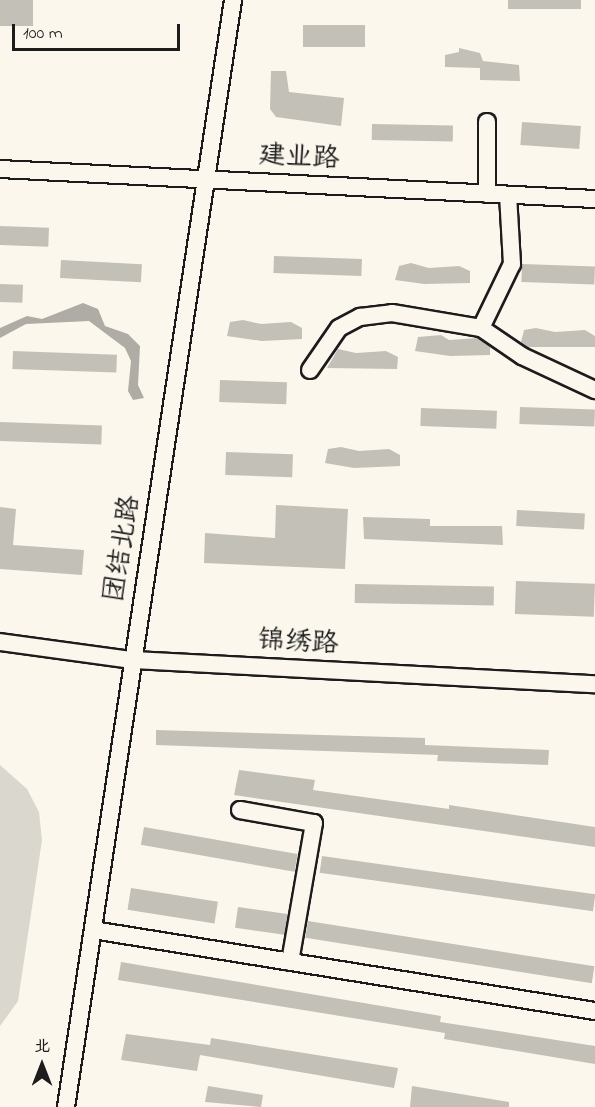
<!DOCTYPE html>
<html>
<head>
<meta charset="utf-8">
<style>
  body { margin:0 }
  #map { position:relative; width:595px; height:1107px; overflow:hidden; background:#fbf7ec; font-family:"Indie Flower","LXGW WenKai TC",sans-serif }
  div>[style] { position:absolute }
  .green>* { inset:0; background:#dad7ce }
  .water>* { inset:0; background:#afaca5 }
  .building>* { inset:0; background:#c3c0b8; transform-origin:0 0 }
  .roads { filter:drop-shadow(2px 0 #1c1c1c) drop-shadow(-2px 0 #1c1c1c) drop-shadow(0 2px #1c1c1c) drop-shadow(0 -2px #1c1c1c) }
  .minor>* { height:16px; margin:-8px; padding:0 8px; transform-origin:8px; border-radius:8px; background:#fbf7ec }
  span { translate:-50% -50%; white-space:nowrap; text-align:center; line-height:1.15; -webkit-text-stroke:4.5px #fbf7ec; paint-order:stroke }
  .street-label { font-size:27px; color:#1c1c1c }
  .north { position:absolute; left:12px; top:1035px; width:60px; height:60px; -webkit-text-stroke:4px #fbf7ec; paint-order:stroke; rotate:0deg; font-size:16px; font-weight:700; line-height:24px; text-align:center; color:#1c1c1c }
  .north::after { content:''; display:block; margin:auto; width:21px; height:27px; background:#1c1c1c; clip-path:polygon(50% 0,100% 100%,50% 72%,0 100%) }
  .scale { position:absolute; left:12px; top:24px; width:168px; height:27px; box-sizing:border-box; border:3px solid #1c1c1c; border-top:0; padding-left:8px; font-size:18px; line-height:21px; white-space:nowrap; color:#1c1c1c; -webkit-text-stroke:4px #fbf7ec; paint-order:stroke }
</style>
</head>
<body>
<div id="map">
  <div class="green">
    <div style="clip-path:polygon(0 765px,27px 789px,39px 812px,42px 840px,18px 1001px,0 1026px)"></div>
  </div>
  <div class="water">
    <div style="clip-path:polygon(83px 303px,98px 309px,105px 326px,128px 334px,140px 346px,138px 385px,144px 398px,133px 400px,128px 391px,131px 361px,125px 348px,89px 321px,26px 324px,0 338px,0 328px,27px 316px,42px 319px)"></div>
  </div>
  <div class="building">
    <div style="left:0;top:0;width:33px;height:26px"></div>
    <div style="left:508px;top:0;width:73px;height:9px"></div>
    <div style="left:303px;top:25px;width:62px;height:22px"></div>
    <div style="clip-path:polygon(459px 48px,480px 53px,483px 61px,519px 65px,520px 81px,480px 80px,480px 68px,445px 67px,445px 55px,459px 52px)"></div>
    <div style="clip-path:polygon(271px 71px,286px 71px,289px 92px,344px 98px,341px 126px,276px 117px,270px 109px)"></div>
    <div style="left:522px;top:122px;width:59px;height:23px;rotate:4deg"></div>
    <div style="left:372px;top:124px;width:81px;height:16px;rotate:1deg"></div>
    <div style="left:0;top:226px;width:49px;height:19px;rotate:2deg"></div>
    <div style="left:274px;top:256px;width:88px;height:17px;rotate:2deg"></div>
    <div style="left:61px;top:260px;width:81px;height:18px;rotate:3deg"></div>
    <div style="clip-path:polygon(411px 263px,429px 268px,459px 266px,470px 271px,470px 283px,424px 284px,395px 280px,399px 266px)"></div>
    <div style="left:522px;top:264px;width:73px;height:18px;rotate:2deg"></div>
    <div style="left:0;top:284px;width:23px;height:18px;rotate:2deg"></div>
    <div style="clip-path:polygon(243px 320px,261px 324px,291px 322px,302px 328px,302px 339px,262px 341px,227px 336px,230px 322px)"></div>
    <div style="clip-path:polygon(536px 328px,555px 332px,585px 330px,595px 336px,595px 347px,528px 347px,521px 342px,524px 330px)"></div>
    <div style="clip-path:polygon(441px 335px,449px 340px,477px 338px,490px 347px,490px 355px,450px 356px,415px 351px,418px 337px)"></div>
    <div style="clip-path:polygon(338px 349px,356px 353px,386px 351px,398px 357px,397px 369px,327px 368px)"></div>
    <div style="left:13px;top:351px;width:104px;height:18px;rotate:2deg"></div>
    <div style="left:220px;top:380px;width:67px;height:22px;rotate:2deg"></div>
    <div style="left:520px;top:407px;width:75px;height:17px;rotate:2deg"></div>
    <div style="left:421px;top:408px;width:76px;height:18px;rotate:2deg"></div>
    <div style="left:0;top:422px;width:102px;height:19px;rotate:2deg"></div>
    <div style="clip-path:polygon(341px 447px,359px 451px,389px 449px,400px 455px,400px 466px,354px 468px,325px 463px,328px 449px)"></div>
    <div style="left:226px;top:452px;width:67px;height:23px;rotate:2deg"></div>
    <div style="clip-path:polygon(276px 505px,348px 509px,345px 569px,204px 563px,205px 533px,275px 538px)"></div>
    <div style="clip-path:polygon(0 507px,16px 509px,13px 545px,84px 550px,82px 575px,0 569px)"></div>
    <div style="left:517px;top:510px;width:68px;height:16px;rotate:3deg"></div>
    <div style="clip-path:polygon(363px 517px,430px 519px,430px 526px,502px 526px,503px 545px,364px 539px)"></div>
    <div style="left:516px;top:581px;width:79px;height:33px;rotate:2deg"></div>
    <div style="left:355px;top:584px;width:139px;height:19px;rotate:1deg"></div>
    <div style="clip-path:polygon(156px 730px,425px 738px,425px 745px,549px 750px,548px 765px,437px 761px,438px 755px,156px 745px)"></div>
    <div style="clip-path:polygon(239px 770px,315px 780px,313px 790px,449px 809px,449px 805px,595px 827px,595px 847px,234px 795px)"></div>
    <div style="left:144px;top:827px;width:156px;height:18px;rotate:10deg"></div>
    <div style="left:322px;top:856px;width:276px;height:17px;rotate:8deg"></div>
    <div style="left:131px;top:888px;width:88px;height:22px;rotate:9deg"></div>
    <div style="left:238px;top:907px;width:50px;height:21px;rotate:8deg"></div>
    <div style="left:308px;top:921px;width:290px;height:17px;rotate:9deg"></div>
    <div style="clip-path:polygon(121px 962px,441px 1016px,440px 1022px,595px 1046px,595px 1064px,444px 1039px,445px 1033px,118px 980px)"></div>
    <div style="clip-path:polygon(126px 1034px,210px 1045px,211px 1038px,398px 1068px,394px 1088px,200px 1055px,197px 1071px,121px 1060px)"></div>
    <div style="clip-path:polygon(208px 1086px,263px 1095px,261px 1107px,205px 1102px)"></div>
    <div style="clip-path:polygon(412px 1086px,509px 1102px,509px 1107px,410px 1107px)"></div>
  </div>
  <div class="roads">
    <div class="minor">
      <div style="left:487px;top:122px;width:72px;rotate:90deg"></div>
      <div style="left:0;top:169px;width:596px;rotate:2.89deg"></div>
      <div style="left:481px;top:328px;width:71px;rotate:-64.2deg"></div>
      <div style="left:512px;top:264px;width:69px;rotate:-93.3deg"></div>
      <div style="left:310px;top:370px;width:51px;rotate:-55.4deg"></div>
      <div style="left:339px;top:328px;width:24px;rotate:-28deg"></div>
      <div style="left:360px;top:317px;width:32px;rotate:-7deg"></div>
      <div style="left:392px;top:313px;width:90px;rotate:9.6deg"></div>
      <div style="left:481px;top:328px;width:50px;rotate:34.3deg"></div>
      <div style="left:522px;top:356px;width:81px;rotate:25deg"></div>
      <div style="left:0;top:642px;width:133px;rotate:7.8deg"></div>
      <div style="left:132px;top:660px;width:464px;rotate:3deg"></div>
      <div style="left:240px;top:810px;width:75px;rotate:10deg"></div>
      <div style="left:314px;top:823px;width:141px;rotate:99.8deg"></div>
      <div style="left:93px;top:930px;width:508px;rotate:9.17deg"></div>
      <div style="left:66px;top:1107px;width:1120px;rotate:-81.42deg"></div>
    </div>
  </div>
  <div class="street-label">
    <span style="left:299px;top:158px;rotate:3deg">建业路</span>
    <span style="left:123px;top:549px;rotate:-81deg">团结北路</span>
    <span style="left:298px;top:643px;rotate:3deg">锦绣路</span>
  </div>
  <div class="north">北</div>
  <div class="scale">100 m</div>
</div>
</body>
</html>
